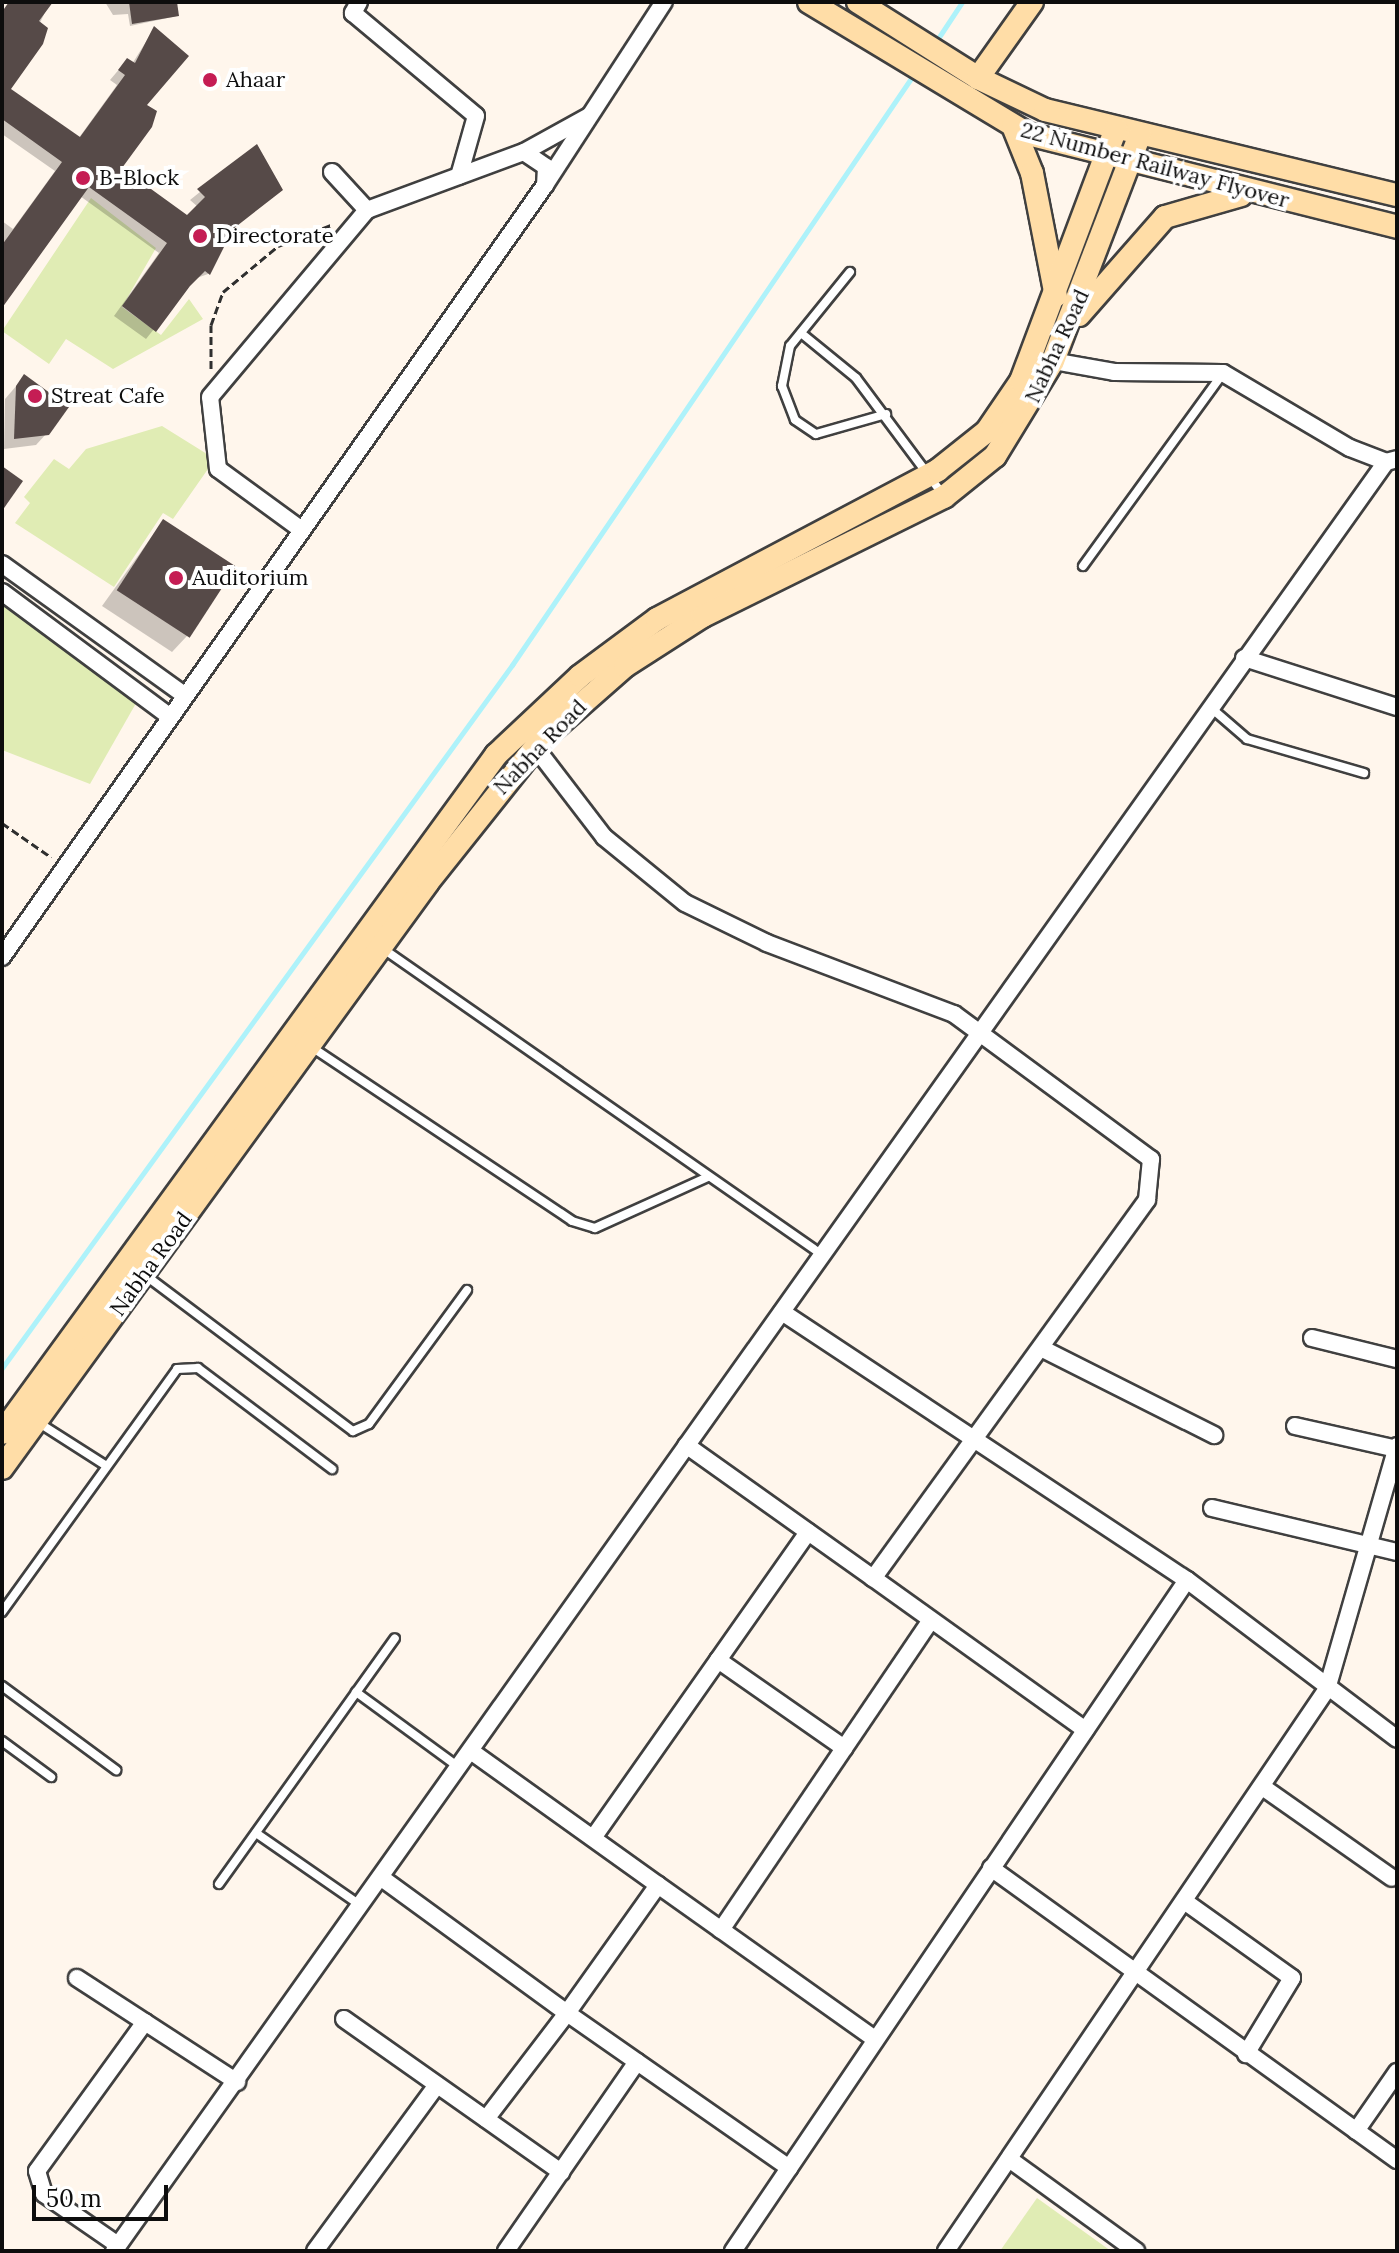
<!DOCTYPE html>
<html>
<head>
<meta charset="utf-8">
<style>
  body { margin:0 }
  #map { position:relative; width:1399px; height:2253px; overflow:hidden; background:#fff6ec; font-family:Lora,serif }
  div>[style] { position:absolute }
  .green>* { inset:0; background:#e0ecb4 }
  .shadow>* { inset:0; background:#0003 }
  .stream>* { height:5px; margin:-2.5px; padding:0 2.5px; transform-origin:2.5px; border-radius:2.5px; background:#aef2fa }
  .building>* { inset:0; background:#564a48; transform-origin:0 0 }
  .path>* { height:3px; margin-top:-1.5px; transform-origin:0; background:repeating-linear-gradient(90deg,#2f2f2f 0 8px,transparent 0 12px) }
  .roads { filter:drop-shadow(2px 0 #404040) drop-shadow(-2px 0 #404040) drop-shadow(0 2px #404040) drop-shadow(0 -2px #404040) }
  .lane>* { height:8px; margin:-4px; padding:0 4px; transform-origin:4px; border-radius:4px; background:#fff }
  .street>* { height:16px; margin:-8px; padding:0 8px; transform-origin:8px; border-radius:8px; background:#fff }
  .secondary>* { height:22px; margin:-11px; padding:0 11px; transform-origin:11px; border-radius:11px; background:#ffdda7 }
  .dots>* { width:22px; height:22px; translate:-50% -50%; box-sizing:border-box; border:4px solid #fff; border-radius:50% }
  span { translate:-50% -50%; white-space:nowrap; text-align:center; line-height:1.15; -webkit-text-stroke:8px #fff; paint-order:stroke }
  .poi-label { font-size:22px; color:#0d0d0d }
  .left { translate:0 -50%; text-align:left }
  .street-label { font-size:22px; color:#0d0d0d }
  .frame { position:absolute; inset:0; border:4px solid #0d0d0d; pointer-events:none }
  .scale { position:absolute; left:32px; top:2185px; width:136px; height:36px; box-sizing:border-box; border:4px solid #0d0d0d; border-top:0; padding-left:10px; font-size:24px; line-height:28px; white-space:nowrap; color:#0d0d0d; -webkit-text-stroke:6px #fff; paint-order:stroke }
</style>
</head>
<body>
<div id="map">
  <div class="green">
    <div style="clip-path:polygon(91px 198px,156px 248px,122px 307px,161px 335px,189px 299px,203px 319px,113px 369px,66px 339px,49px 364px,2px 331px)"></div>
    <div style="clip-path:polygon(162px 426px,215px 459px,173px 519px,163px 513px,114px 587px,15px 523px,30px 503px,24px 497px,54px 459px,69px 469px,86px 449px)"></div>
    <div style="clip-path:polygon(2px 599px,139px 698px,90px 784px,2px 750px)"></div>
    <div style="clip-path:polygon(1037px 2198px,1111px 2251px,1000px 2251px)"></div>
  </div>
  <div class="shadow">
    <div style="clip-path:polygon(9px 2px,50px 2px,8px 89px,78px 139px,117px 85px,110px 80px,127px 60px,132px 64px,154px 29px,144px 105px,119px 169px,187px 218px,198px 207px,190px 200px,256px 147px,208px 274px,194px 279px,146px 339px,114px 316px,159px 253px,80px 196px,2px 305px,2px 221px,13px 229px,55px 171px,2px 134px,2px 11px)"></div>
    <div style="clip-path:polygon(105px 2px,175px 2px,177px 16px,130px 26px,128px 14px,113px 15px)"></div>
    <div style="clip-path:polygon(24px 377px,47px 433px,36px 445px,4px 449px,5px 399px)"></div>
    <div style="clip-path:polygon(163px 521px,187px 636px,172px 652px,102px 606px)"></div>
  </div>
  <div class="stream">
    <div style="left:935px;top:43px;width:49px;rotate:-56.6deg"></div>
    <div style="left:2px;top:1368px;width:869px;rotate:-54.04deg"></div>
    <div style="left:512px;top:665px;width:715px;rotate:-55.78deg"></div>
  </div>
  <div class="building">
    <div style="clip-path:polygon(9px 2px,53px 2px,39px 21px,48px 28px,43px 44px,11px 89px,80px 137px,125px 75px,118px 70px,127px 58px,135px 63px,154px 26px,189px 56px,147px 105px,157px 111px,152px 127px,122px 168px,187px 215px,205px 197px,197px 189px,257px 144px,283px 190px,233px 229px,210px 275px,205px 271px,190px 286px,156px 332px,122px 306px,167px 243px,89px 187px,2px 308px,2px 245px,62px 162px,2px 119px,2px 12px)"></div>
    <div style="clip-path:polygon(129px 2px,177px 2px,179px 16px,132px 24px)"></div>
    <div style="clip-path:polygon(24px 374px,69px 407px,49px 435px,14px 439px,16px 386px)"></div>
    <div style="clip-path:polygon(2px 466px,23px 481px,2px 511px)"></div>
    <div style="left:163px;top:519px;width:87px;height:85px;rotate:33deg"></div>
  </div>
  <div class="path">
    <div style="left:211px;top:369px;width:44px;rotate:-90deg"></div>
    <div style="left:211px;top:325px;width:35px;rotate:-70deg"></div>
    <div style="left:223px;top:292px;width:72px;rotate:-39.9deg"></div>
    <div style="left:278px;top:246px;width:57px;rotate:-21.6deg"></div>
    <div style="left:2px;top:823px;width:60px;rotate:34.8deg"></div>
  </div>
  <div class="roads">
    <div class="lane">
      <div style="left:850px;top:272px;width:95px;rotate:129deg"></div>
      <div style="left:790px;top:346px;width:41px;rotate:101.3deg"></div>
      <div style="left:782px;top:386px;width:36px;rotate:69deg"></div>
      <div style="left:795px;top:420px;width:25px;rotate:34deg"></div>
      <div style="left:816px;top:434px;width:73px;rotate:-15.9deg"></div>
      <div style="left:801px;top:333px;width:71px;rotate:39.3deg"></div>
      <div style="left:856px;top:378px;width:147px;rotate:53.3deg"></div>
      <div style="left:1083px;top:566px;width:238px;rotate:-54deg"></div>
      <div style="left:1210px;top:707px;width:49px;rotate:40.9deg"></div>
      <div style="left:1247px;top:739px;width:122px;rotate:16.2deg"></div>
      <div style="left:382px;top:948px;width:535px;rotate:34.88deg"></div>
      <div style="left:313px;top:1048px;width:311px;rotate:33.7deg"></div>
      <div style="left:572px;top:1221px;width:24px;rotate:17deg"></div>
      <div style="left:595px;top:1228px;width:124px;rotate:-24.3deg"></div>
      <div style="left:145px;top:1275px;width:260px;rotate:36.9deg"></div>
      <div style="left:353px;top:1431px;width:17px;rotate:-24deg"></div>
      <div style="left:369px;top:1424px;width:166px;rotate:-53.8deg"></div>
      <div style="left:36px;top:1421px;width:82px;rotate:32.5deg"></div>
      <div style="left:2px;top:1612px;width:299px;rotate:-54.2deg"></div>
      <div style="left:177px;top:1369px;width:21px;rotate:-3deg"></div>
      <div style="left:198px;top:1368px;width:168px;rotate:37deg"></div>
      <div style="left:2px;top:1686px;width:142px;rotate:36.4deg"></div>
      <div style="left:356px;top:1692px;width:129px;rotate:36.2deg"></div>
      <div style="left:2px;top:1741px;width:61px;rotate:36.3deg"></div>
      <div style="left:256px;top:1833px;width:126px;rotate:34.7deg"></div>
      <div style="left:219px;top:1884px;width:302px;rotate:-54.4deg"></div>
    </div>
    <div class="street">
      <div style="left:359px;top:2px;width:13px;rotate:119deg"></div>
      <div style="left:353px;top:13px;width:160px;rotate:39.9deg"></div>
      <div style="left:476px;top:116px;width:62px;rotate:105.8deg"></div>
      <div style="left:524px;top:152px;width:27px;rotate:34deg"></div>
      <div style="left:546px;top:167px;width:18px;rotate:93deg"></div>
      <div style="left:332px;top:172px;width:52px;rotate:47.4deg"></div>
      <div style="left:1053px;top:361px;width:62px;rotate:10.2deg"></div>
      <div style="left:1114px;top:372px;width:109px;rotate:0.5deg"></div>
      <div style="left:1223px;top:373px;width:147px;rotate:30.6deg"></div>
      <div style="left:1350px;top:448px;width:39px;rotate:21deg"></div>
      <div style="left:1386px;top:462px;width:11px;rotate:-15deg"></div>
      <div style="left:299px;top:528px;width:100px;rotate:-143.9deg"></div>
      <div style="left:218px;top:469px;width:72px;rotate:-96.3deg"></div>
      <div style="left:210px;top:397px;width:244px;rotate:-50deg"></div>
      <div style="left:367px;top:210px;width:167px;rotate:-20.3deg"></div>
      <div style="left:524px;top:152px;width:74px;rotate:-29deg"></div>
      <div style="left:2px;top:564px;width:224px;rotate:35.7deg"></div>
      <div style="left:2px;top:592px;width:208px;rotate:36.6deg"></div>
      <div style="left:1244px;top:658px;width:161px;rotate:17.8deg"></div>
      <div style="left:535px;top:747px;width:113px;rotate:52.5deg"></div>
      <div style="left:604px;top:837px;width:104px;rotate:39.2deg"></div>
      <div style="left:685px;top:903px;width:91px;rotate:26deg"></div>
      <div style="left:767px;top:943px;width:200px;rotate:20.8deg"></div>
      <div style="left:954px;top:1014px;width:245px;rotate:36.4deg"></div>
      <div style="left:1151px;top:1159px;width:41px;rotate:95.6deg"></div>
      <div style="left:1147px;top:1200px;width:467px;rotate:125.9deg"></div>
      <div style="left:873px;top:1578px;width:229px;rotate:-144.6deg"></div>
      <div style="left:2px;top:957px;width:944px;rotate:-54.88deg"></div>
      <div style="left:545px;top:185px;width:218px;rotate:-57deg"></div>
      <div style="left:782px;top:1312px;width:486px;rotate:33.5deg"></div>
      <div style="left:1187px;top:1580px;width:263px;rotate:37.1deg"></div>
      <div style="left:1312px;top:1338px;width:88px;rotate:13.9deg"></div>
      <div style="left:1041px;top:1348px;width:194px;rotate:26.7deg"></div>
      <div style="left:1295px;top:1426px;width:105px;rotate:12.7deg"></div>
      <div style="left:1212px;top:1508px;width:190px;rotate:13.4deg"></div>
      <div style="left:873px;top:1578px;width:261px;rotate:35.6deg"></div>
      <div style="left:718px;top:1660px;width:154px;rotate:34.9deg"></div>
      <div style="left:1264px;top:1788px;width:156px;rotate:35.1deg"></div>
      <div style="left:593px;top:1838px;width:374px;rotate:-54.9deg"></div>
      <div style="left:991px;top:1868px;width:500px;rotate:35.72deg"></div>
      <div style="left:383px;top:1879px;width:228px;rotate:36.1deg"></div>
      <div style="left:567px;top:2013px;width:157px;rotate:-54.6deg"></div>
      <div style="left:658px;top:1885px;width:229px;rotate:-144.4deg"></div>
      <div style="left:658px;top:1885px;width:264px;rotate:35.4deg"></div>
      <div style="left:1187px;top:1903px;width:129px;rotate:35.5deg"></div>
      <div style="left:1292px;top:1978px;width:89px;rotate:121.2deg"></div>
      <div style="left:721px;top:1930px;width:374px;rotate:-55.9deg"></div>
      <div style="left:77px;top:1978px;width:191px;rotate:33deg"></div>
      <div style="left:344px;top:2019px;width:266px;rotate:35.2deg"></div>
      <div style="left:486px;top:2119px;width:133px;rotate:-52.6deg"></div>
      <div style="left:567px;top:2013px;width:271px;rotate:34.9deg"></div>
      <div style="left:1356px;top:2131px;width:72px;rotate:-55.2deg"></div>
      <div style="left:1009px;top:2159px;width:157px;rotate:35.9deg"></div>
      <div style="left:118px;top:2245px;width:90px;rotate:-145.4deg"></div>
      <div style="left:44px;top:2194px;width:24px;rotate:-107deg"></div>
      <div style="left:37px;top:2171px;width:184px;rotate:-54.1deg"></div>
      <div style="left:114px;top:2251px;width:2195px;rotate:-54.59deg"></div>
      <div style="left:315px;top:2251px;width:206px;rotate:-53.7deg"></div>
      <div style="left:506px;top:2251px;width:230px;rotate:-55.3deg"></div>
      <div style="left:733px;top:2251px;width:810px;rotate:-55.92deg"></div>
      <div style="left:946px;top:2251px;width:679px;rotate:-55.87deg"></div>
      <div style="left:1327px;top:1689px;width:253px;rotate:-73.9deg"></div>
    </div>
    <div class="secondary">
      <div style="left:809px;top:2px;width:256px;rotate:31.1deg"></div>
      <div style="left:1028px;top:134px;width:381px;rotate:14.1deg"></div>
      <div style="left:858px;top:2px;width:142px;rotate:32.3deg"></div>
      <div style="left:978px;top:78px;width:74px;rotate:25.5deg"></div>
      <div style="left:1045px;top:110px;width:362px;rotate:13.6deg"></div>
      <div style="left:978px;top:78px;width:93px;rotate:-54.6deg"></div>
      <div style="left:1013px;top:126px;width:51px;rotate:68deg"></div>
      <div style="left:1032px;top:173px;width:125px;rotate:79deg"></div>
      <div style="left:1079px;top:315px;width:130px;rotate:-48.7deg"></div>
      <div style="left:1165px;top:217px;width:79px;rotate:-16.1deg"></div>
      <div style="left:2px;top:1433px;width:839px;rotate:-53.92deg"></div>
      <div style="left:496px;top:755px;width:115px;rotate:-43.2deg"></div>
      <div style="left:580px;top:676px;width:96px;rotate:-36.5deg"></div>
      <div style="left:657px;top:619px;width:318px;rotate:-27.9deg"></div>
      <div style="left:938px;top:470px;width:63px;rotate:-38.5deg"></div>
      <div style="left:987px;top:431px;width:60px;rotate:-55.8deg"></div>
      <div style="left:1021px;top:381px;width:270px;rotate:-69.4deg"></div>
      <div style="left:2px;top:1468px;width:724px;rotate:-53.98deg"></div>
      <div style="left:428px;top:882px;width:181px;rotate:-51.5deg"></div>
      <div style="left:541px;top:740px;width:112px;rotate:-41.4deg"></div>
      <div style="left:625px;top:666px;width:93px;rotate:-32.7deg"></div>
      <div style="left:703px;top:616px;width:269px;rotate:-26.3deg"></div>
      <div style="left:944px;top:497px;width:65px;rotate:-38.8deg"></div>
      <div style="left:995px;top:456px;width:111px;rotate:-58.6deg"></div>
      <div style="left:1053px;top:361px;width:243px;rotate:-69deg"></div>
    </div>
  </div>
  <div class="dots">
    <div style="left:210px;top:80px;background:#c51d54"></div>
    <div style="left:83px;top:178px;background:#c51d54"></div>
    <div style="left:200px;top:236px;background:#c51d54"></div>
    <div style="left:35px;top:396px;background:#c51d54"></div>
    <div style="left:176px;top:578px;background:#c51d54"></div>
  </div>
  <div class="poi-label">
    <span class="left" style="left:226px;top:80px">Ahaar</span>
    <span class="left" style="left:99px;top:178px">B-Block</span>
    <span class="left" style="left:216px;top:236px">Directorate</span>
    <span class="left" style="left:51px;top:396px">Streat Cafe</span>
    <span class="left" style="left:192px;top:578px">Auditorium</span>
  </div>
  <div class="street-label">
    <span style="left:1155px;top:165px;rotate:15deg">22 Number Railway Flyover</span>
    <span style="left:1057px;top:346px;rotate:-65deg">Nabha Road</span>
    <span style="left:540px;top:747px;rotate:-46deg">Nabha Road</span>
    <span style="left:151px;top:1264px;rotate:-54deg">Nabha Road</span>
  </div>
  <div class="frame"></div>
  <div class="scale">50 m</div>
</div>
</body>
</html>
